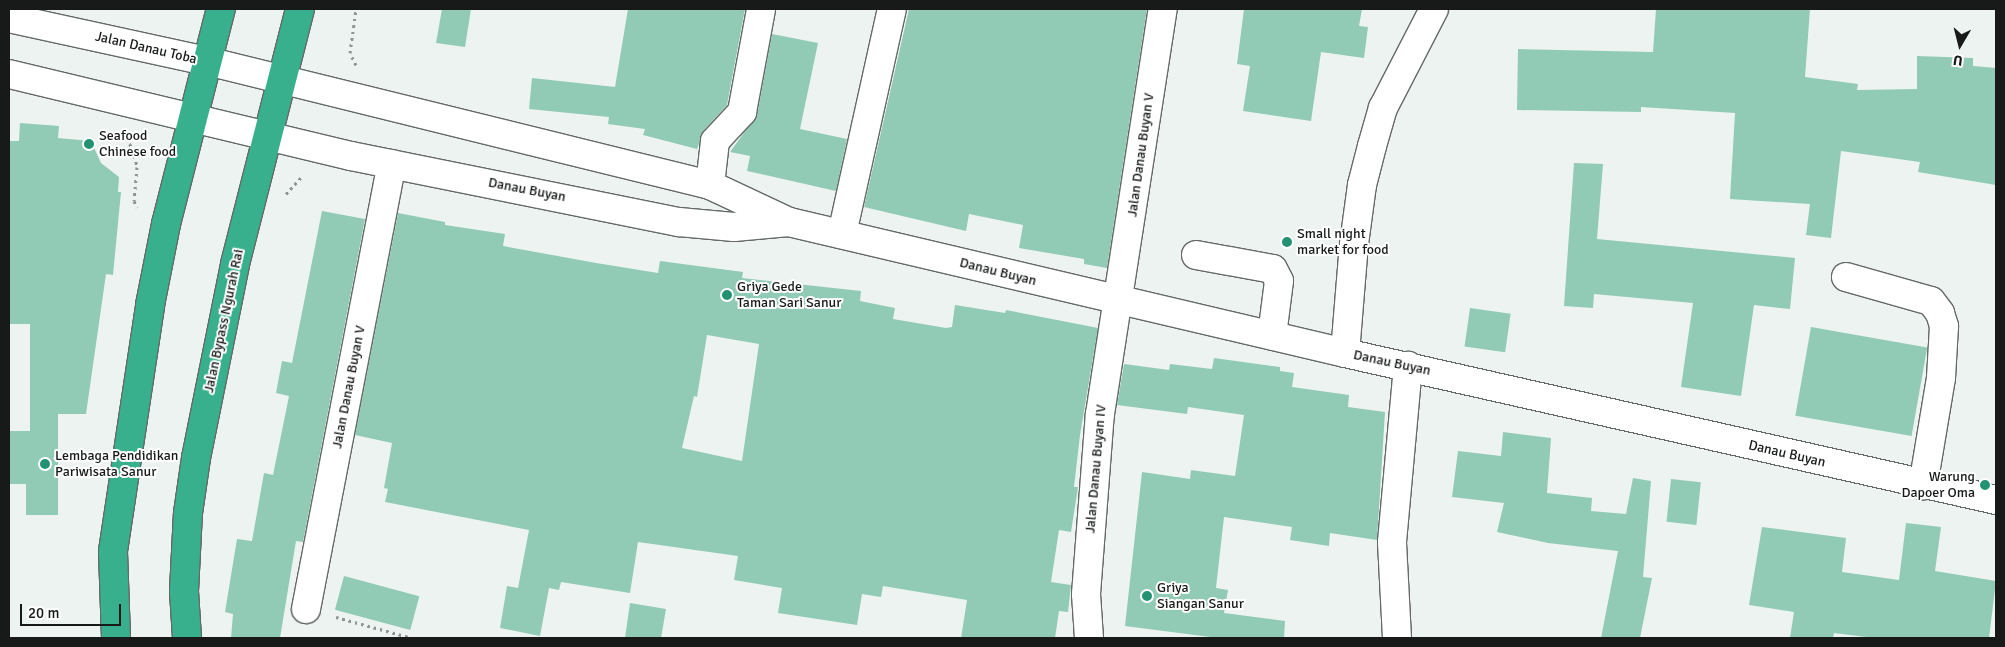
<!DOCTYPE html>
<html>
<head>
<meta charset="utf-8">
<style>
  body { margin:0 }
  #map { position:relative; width:2005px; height:647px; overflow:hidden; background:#edf3f1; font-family:Signika,sans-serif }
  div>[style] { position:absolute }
  .building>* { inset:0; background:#91cbb5; transform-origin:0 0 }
  .path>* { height:3px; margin-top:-1.5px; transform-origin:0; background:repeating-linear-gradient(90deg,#8f9392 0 2.5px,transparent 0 6.5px) }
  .roads { filter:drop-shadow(1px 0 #646967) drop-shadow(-1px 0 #646967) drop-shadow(0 1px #646967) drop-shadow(0 -1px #646967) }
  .minor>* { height:28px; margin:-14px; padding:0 14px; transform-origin:14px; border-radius:14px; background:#fff }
  .highway>* { height:28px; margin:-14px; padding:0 14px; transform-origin:14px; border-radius:14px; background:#39b08d }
  .dots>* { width:14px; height:14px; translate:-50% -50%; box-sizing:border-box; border:2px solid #fff; border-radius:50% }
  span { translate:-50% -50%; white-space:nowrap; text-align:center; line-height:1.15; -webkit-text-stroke:4px #fff; paint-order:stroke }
  .street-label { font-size:14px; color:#181a1a }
  .poi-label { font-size:14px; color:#181a1a }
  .left { translate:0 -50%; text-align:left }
  .right { translate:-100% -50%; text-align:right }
  .frame { position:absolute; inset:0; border:10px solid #181a1a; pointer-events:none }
  .north { position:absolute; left:1935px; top:20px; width:50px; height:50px; -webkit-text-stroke:4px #fff; paint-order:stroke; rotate:188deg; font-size:14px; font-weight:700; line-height:20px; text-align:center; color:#181a1a }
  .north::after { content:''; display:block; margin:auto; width:18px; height:22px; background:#181a1a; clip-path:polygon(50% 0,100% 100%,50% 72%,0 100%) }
  .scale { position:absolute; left:20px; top:604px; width:101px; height:22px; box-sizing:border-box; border:2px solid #181a1a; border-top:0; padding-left:6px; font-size:15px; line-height:18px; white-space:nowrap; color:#181a1a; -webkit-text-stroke:4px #fff; paint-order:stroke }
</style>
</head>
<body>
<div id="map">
  <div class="building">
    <div style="clip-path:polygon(442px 9px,471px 9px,465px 47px,436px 43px)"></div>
    <div style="clip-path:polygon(628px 9px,745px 9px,727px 105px,704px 130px,697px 149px,643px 135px,645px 129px,608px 124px,609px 117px,529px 109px,532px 78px,615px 87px)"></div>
    <div style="clip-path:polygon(909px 9px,1147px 9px,1107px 268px,1084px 264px,1084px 259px,1019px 248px,1023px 225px,969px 214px,966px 231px,864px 207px)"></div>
    <div style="clip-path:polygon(1244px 9px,1362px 9px,1359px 26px,1368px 27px,1364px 58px,1321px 52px,1311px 121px,1243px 111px,1250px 66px,1237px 64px)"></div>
    <div style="clip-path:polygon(1656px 9px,1810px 9px,1805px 77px,1858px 84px,1857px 90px,1917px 89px,1917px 56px,1973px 58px,1973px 66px,1996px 68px,1996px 185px,1918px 172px,1920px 162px,1841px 151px,1831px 238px,1806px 235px,1810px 204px,1730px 199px,1735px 113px,1641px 107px,1641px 112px,1517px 110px,1518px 49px,1653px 52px)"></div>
    <div style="clip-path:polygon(772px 34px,818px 43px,800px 129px,847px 139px,836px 191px,747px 171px,750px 156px,730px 152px,757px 115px)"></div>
    <div style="clip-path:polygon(20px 123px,59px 126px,58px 138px,91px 141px,101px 163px,119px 177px,118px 192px,121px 192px,113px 275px,106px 274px,86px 414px,58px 414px,58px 515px,26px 515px,26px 484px,9px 484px,9px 431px,30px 431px,30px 324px,9px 324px,9px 141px,19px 141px)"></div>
    <div style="clip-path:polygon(1574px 163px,1603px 164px,1597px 239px,1795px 258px,1790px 309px,1754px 305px,1741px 396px,1681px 387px,1693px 303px,1594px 294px,1593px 308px,1564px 306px)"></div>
    <div style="clip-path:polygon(322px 211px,365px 219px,303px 542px,296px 541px,280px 638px,231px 638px,233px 614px,225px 612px,237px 539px,252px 541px,264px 473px,273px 475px,289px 396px,276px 393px,282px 361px,292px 363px)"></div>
    <div style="clip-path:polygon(evenodd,398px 213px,445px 222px,445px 225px,505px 234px,503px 246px,596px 263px,658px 273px,660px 261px,743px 272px,742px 278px,861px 291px,860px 301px,895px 308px,893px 319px,946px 328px,952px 327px,955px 305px,1005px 313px,1006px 310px,1098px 328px,1080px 435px,1074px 487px,1078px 487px,1071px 532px,1059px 530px,1051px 582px,1071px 585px,1068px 612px,1059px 611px,1055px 638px,961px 638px,967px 600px,883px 586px,881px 597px,862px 594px,857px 625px,778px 613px,782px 588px,734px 580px,738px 556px,638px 542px,630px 593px,561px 582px,559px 590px,549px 588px,540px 636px,500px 628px,507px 586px,518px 588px,529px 530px,385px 502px,388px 489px,384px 488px,392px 443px,355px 435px,398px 213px,707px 335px,759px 344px,742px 461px,682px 448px,694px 396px,697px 397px,707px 335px)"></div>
    <div style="left:1470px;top:308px;width:41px;height:39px;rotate:8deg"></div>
    <div style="left:1811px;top:327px;width:118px;height:90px;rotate:10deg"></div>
    <div style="clip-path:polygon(1214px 358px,1280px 367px,1280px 371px,1294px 373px,1292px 387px,1349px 395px,1348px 407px,1385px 412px,1377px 540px,1330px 533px,1329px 546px,1290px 540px,1292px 527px,1224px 517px,1216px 588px,1228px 590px,1224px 613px,1285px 621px,1284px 638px,1218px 638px,1125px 626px,1142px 472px,1190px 479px,1191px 470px,1235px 476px,1244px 415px,1188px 407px,1187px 414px,1117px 405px,1124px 364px,1169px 370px,1170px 364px,1212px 369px)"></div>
    <div style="clip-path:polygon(1503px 432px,1551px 438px,1547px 493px,1592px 498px,1591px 511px,1626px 514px,1633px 478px,1651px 481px,1643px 577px,1652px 578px,1640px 638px,1601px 638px,1618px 551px,1548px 543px,1497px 532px,1504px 503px,1452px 497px,1458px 451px,1501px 456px)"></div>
    <div style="left:1671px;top:479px;width:30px;height:43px;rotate:6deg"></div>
    <div style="clip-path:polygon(1906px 523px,1941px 527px,1935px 571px,1996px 581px,1989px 638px,1874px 638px,1834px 633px,1833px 638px,1790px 638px,1794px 612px,1749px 605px,1762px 527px,1846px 538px,1842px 572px,1899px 580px)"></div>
    <div style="left:344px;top:576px;width:78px;height:35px;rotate:15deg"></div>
    <div style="clip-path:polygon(630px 603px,666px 609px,661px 638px,625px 638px)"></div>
  </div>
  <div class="path">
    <div style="left:356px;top:65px;width:13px;rotate:-117deg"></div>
    <div style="left:350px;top:53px;width:44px;rotate:-82.2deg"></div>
    <div style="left:122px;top:133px;width:19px;rotate:55deg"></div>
    <div style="left:133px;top:149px;width:18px;rotate:77deg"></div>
    <div style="left:137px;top:167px;width:34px;rotate:95deg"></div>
    <div style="left:134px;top:201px;width:7px;rotate:63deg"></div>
    <div style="left:286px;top:194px;width:24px;rotate:-48deg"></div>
    <div style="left:336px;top:617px;width:79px;rotate:15.4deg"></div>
  </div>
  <div class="roads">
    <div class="minor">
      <div style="left:9px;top:18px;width:203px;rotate:12.3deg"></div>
      <div style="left:207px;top:61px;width:518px;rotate:13.85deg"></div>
      <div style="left:710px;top:185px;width:87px;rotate:25.1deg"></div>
      <div style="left:789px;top:222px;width:571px;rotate:13.26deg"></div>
      <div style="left:1345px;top:353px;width:667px;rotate:12.72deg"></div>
      <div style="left:9px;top:74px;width:352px;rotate:13.5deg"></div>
      <div style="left:351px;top:156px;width:335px;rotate:11.4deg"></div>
      <div style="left:679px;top:222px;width:55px;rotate:5.2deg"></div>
      <div style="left:734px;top:227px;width:55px;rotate:-5.2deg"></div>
      <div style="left:710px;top:185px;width:44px;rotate:-83.5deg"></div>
      <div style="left:715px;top:141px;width:40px;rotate:-47deg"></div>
      <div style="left:742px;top:112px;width:105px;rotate:-79.5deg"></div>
      <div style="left:842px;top:234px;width:230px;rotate:-77.5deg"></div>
      <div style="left:1196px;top:255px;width:78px;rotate:10.3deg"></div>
      <div style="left:1273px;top:269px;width:13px;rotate:63deg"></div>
      <div style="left:1279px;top:281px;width:55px;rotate:97.3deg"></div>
      <div style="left:1846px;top:277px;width:88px;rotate:15.8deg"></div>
      <div style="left:1931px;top:301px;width:15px;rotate:53deg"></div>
      <div style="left:1940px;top:313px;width:14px;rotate:73deg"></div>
      <div style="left:1944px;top:326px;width:52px;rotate:93.3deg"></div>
      <div style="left:1941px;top:378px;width:109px;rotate:99.5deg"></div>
      <div style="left:1345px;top:353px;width:109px;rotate:-85.3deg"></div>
      <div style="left:1354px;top:244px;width:60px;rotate:-82.3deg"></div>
      <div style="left:1362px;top:185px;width:40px;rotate:-75.6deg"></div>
      <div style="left:1372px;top:146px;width:40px;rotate:-74deg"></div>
      <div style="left:1383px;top:108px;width:111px;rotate:-62.7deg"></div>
      <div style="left:306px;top:609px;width:453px;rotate:-79.1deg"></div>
      <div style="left:1089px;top:638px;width:44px;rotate:-93.9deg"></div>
      <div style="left:1086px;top:594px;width:181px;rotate:-85.6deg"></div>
      <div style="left:1100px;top:414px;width:410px;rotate:-81.2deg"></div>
      <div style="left:1397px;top:638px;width:96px;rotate:-93deg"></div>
      <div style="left:1392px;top:542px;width:177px;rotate:-84.8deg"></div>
    </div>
    <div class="highway">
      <div style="left:116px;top:638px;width:87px;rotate:-92deg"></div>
      <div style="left:113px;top:551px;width:249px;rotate:-81.4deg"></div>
      <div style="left:150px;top:305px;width:83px;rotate:-78.8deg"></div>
      <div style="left:166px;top:224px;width:222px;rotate:-75.7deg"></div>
      <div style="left:187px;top:638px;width:47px;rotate:-93.7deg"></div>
      <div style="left:184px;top:591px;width:78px;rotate:-87.1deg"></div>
      <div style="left:188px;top:513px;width:56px;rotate:-81.7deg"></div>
      <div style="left:196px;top:458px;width:198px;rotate:-78.6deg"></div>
      <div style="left:235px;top:264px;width:263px;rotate:-75.7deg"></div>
    </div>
  </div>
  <div class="dots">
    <div style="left:89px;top:144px;background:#239273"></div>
    <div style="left:1287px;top:242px;background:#239273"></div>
    <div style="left:727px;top:295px;background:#239273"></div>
    <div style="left:45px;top:464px;background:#239273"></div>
    <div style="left:1985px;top:485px;background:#239273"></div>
    <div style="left:1147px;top:596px;background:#239273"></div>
  </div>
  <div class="street-label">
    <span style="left:146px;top:48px;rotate:13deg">Jalan Danau Toba</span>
    <span style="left:1141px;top:155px;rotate:-82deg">Jalan Danau Buyan V</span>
    <span style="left:527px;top:190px;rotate:11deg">Danau Buyan</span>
    <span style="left:998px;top:272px;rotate:14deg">Danau Buyan</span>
    <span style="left:224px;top:321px;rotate:-78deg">Jalan Bypass Ngurah Rai</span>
    <span style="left:1392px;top:363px;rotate:12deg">Danau Buyan</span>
    <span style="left:349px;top:387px;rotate:-79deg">Jalan Danau Buyan V</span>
    <span style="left:1787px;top:454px;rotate:13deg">Danau Buyan</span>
    <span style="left:1096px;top:469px;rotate:-85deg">Jalan Danau Buyan IV</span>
  </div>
  <div class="poi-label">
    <span class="left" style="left:99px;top:144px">Seafood<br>Chinese food</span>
    <span class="left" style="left:1297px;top:242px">Small night<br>market for food</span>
    <span class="left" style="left:737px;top:295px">Griya Gede<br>Taman Sari Sanur</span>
    <span class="left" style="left:55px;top:464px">Lembaga Pendidikan<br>Pariwisata Sanur</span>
    <span class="right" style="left:1975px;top:485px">Warung<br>Dapoer Oma</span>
    <span class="left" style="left:1157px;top:596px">Griya<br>Siangan Sanur</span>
  </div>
  <div class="frame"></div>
  <div class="north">U</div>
  <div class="scale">20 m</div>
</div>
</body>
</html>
